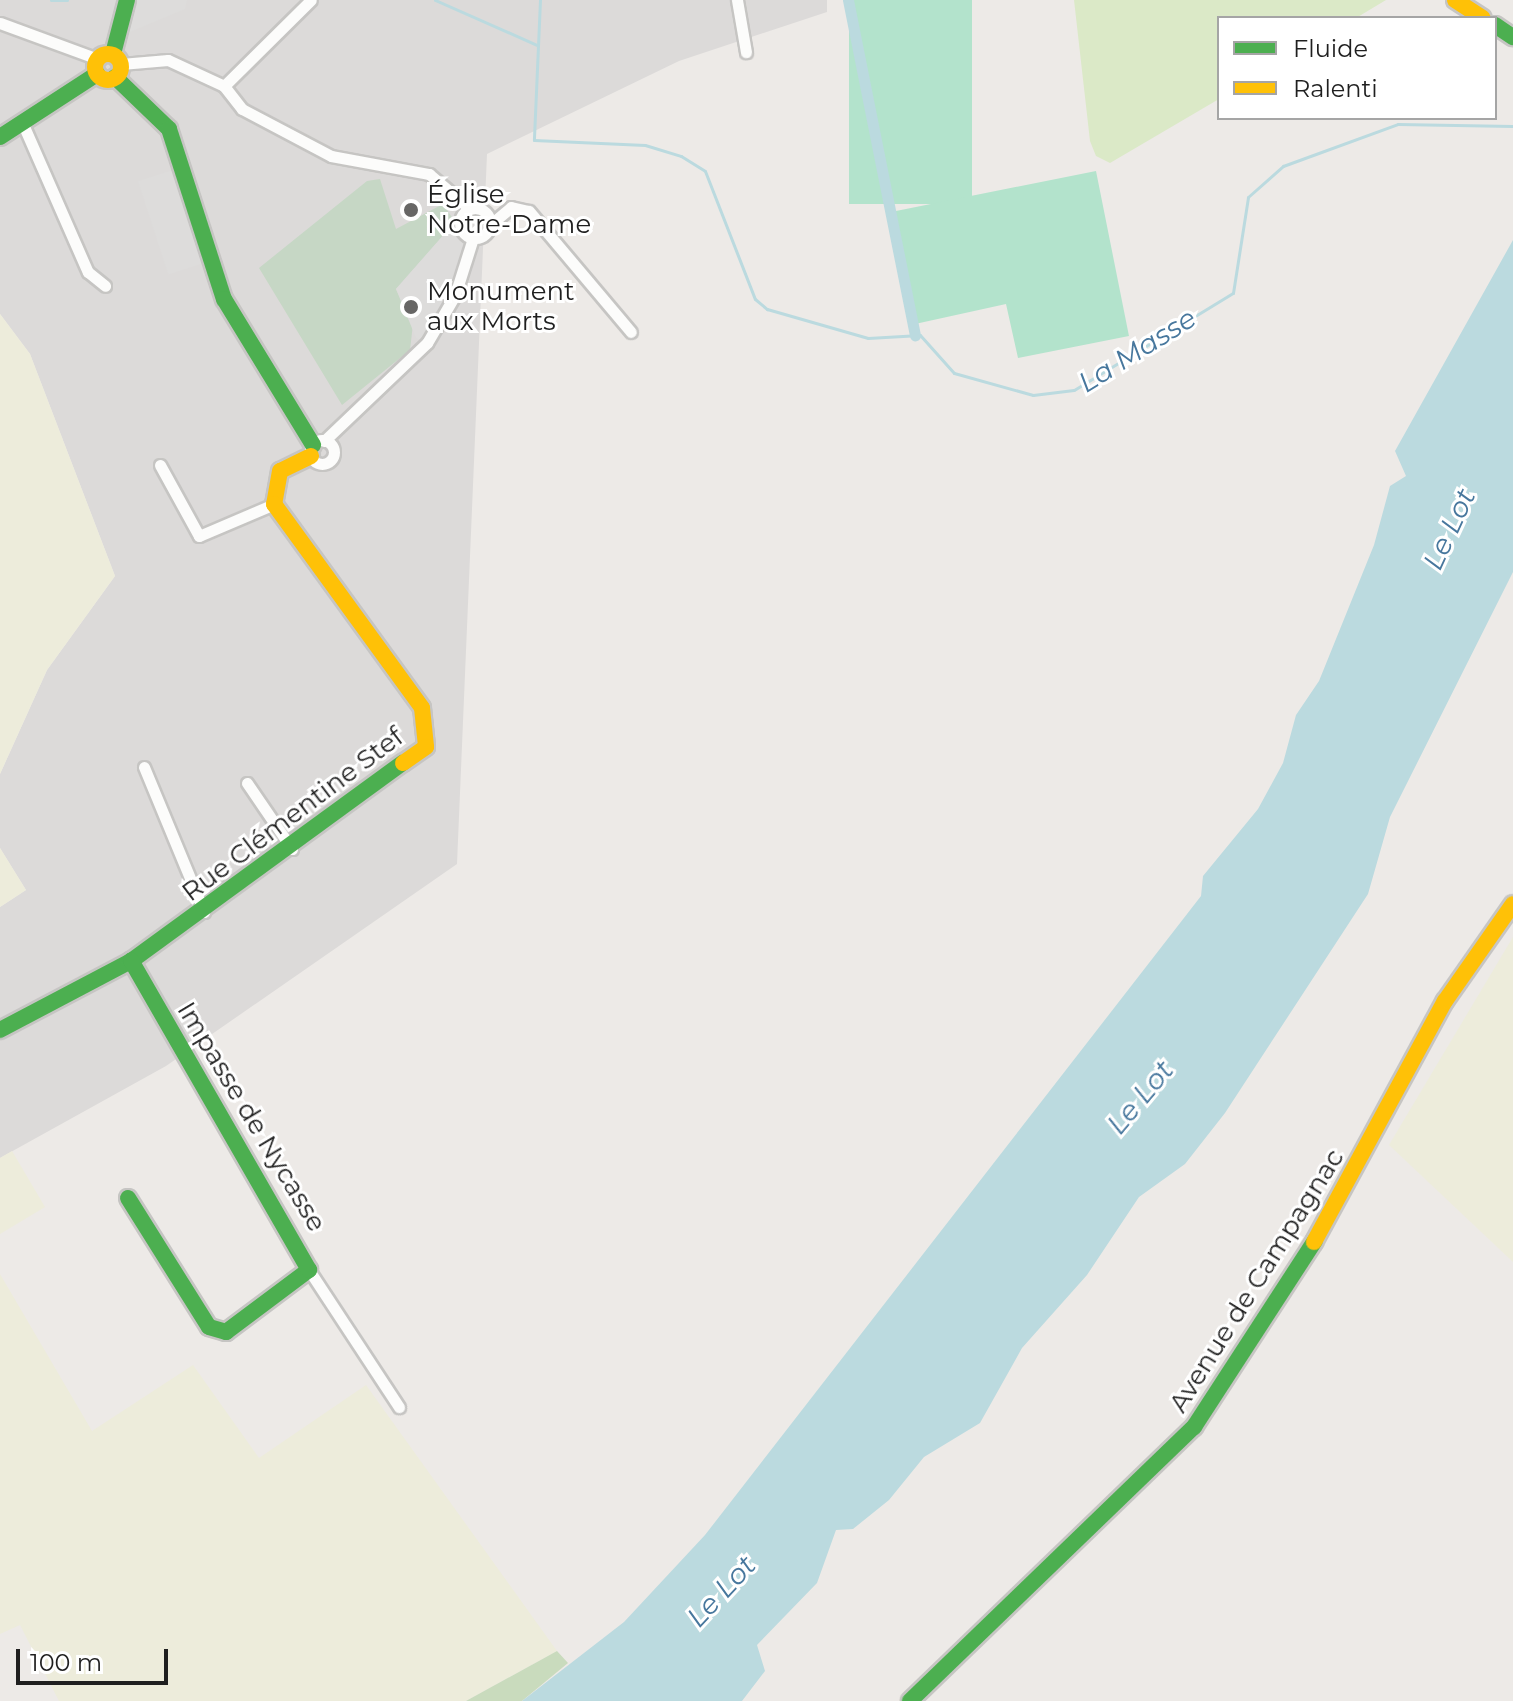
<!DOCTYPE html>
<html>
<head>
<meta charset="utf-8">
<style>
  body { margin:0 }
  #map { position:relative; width:1513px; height:1701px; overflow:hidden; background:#edeae7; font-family:Montserrat,sans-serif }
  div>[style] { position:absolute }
  .residential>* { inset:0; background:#dcdad9 }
  .farmland>* { inset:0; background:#edecdb }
  .grass>* { inset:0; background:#dbe9c7 }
  .forest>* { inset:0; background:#c9dbbd }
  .cemetery>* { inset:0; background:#c6d7c5 }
  .pitch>* { inset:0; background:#b3e3cc; transform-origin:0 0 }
  .parking>* { inset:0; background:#dddcdb; transform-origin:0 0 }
  .water>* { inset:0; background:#bbdadf }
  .stream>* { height:3px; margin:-1.5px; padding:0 1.5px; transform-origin:1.5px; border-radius:1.5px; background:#bbdadf }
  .canal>* { height:11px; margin:-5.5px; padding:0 5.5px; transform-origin:5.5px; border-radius:5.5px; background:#bbdadf }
  .roads { filter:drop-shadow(2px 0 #c6c5c3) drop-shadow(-2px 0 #c6c5c3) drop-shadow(0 2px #c6c5c3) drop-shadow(0 -2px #c6c5c3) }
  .street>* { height:11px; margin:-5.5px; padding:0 5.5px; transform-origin:5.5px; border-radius:5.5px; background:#fcfcfb }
  .street>.ring { margin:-5.5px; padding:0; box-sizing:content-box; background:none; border:11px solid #fcfcfb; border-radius:50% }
  .fast>* { height:16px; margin:-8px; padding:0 8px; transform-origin:8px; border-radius:8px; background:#4caf50 }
  .slow>* { height:16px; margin:-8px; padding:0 8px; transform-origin:8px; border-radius:8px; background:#ffc107 }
  .slow>.ring { margin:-8px; padding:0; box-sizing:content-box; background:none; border:16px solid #ffc107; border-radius:50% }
  .dots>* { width:22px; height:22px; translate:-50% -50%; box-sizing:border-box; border:4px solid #fff; border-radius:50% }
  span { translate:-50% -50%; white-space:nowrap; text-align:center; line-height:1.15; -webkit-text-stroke:6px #fff; paint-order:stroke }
  .poi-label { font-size:26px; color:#1f1f1f }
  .left { translate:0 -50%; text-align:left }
  .street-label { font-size:26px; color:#1f1f1f }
  .water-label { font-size:28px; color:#47779d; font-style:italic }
  .legend { position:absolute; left:1217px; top:16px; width:280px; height:104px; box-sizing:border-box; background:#fff; border:2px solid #a5a5a5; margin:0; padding:10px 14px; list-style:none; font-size:24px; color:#1f1f1f }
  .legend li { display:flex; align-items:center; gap:16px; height:40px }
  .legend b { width:40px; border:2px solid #a5a5a5 }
  .scale { position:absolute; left:16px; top:1649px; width:152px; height:36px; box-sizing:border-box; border:4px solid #1f1f1f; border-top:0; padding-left:10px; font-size:24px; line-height:28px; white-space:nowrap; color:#1f1f1f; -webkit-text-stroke:6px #fff; paint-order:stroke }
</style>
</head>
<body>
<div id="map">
  <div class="residential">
    <div style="clip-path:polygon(0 0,827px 0,827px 12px,679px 61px,487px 154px,457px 864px,166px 1066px,0 1158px,0 907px,26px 890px,0 848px,0 774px,47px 670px,115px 576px,30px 354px,0 314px)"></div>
  </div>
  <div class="farmland">
    <div style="clip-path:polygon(0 314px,30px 354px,115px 576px,47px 670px,0 774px)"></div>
    <div style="clip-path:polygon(0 848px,26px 890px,0 907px)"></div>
    <div style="clip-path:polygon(1513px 937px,1513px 1262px,1389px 1145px)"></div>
    <div style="clip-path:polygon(12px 1151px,45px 1207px,0 1234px,0 1158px)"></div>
    <div style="clip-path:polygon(0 1274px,92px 1431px,193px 1365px,259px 1458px,366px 1385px,557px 1651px,466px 1701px,59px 1701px,20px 1625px,0 1634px)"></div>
  </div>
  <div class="grass">
    <div style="clip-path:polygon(1074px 0,1386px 0,1356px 18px,1219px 18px,1219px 99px,1110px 163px,1096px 156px,1090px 141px)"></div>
  </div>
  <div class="forest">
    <div style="clip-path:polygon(557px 1651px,568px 1663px,522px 1701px,466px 1701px)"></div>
  </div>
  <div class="cemetery">
    <div style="clip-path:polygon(380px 179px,396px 229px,443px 204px,455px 222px,396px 289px,413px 324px,410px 350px,342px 405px,259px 268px,367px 181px)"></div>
  </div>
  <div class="pitch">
    <div style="left:849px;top:0;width:123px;height:204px"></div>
    <div style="clip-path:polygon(1096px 171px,1129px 336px,1018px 358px,1006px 304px,915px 324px,891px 212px)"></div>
  </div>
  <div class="parking">
    <div style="clip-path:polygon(134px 0,187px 0,185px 9px,125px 34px)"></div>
    <div style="left:176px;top:169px;width:98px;height:40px;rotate:72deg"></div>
    <div style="clip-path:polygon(455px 222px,473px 238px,455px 295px,427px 343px,416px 338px,396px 289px)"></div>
  </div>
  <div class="water">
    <div style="clip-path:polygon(1513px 240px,1513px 572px,1390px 817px,1368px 894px,1225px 1113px,1185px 1164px,1139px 1197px,1087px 1275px,1022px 1348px,980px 1423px,924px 1457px,889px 1500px,853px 1529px,836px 1530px,817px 1583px,757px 1645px,765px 1671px,742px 1701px,522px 1701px,624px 1622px,705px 1535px,1201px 896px,1203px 876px,1258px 809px,1283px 763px,1296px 715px,1319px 681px,1374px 545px,1390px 486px,1406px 476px,1395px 451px)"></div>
  </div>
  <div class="stream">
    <div style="left:51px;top:0;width:16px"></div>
    <div style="left:435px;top:0;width:111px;rotate:23.8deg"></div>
    <div style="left:540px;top:0;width:140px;rotate:92.5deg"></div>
    <div style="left:534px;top:140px;width:111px;rotate:2.6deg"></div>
    <div style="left:645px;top:145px;width:38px;rotate:17deg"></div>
    <div style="left:681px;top:156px;width:28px;rotate:32deg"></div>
    <div style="left:705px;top:171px;width:137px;rotate:68.7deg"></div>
    <div style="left:755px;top:299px;width:16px;rotate:40deg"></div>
    <div style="left:767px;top:309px;width:105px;rotate:16deg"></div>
    <div style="left:868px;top:338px;width:52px;rotate:-3.3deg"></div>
    <div style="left:920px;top:335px;width:51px;rotate:48.2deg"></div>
    <div style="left:954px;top:373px;width:82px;rotate:15.6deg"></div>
    <div style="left:1033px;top:395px;width:41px;rotate:-7deg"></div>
    <div style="left:1074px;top:390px;width:186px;rotate:-31.4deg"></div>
    <div style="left:1233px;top:293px;width:97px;rotate:-81.1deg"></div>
    <div style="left:1248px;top:197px;width:47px;rotate:-41.5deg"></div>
    <div style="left:1283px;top:166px;width:122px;rotate:-20.1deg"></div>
    <div style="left:1398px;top:124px;width:115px;rotate:1deg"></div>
  </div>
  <div class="canal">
    <div style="left:848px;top:0;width:342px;rotate:78.7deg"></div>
  </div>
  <div class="roads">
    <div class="street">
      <div style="left:737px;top:0;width:53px;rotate:80.2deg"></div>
      <div style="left:0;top:23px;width:104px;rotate:20.2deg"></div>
      <div style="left:121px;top:64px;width:47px;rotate:-4.9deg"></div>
      <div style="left:168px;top:60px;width:62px;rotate:24.9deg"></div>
      <div style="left:224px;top:86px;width:29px;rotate:52deg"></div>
      <div style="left:242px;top:109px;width:101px;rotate:27.8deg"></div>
      <div style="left:331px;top:156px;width:100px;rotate:10.4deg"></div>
      <div style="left:429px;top:174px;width:52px;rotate:40.4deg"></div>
      <div style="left:224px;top:86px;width:122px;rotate:-44.7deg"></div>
      <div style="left:22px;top:122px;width:164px;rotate:66.3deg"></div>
      <div style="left:88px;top:272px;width:22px;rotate:39deg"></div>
      <div class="ring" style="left:460px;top:208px;width:19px;height:19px"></div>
      <div style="left:491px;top:224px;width:26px;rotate:-40deg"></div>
      <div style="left:511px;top:207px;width:18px;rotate:13deg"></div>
      <div style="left:529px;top:211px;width:158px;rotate:49.9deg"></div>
      <div class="ring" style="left:310px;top:440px;width:13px;height:13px"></div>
      <div style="left:324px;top:441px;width:142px;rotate:-43.6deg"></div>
      <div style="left:427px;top:343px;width:56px;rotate:-59.7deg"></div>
      <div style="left:455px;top:295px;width:60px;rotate:-72.5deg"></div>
      <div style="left:160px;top:465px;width:81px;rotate:61.2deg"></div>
      <div style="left:199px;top:536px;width:82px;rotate:-23.1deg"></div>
      <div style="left:144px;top:767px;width:157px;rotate:67.5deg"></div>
      <div style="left:247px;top:783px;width:80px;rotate:55.7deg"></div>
      <div style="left:309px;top:1270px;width:164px;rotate:56.7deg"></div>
    </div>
    <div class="fast">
      <div style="left:1495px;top:25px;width:22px;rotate:34deg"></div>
      <div style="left:113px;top:54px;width:56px;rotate:-75.5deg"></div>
      <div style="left:115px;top:77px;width:75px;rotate:43.9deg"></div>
      <div style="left:169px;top:129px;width:179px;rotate:72.1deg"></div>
      <div style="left:224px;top:299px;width:171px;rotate:58.6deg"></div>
      <div style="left:0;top:137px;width:116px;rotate:-33deg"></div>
      <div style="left:0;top:1030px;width:148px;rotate:-27.8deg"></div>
      <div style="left:131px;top:961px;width:336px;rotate:-36.1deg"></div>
      <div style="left:128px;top:1198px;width:152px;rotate:57.9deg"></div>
      <div style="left:209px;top:1327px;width:18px;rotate:16deg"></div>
      <div style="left:226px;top:1332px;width:104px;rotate:-36.8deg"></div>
      <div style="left:309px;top:1270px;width:357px;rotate:-119.9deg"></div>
      <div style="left:910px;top:1701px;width:395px;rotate:-44deg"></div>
      <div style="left:1194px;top:1427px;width:221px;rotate:-57deg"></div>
    </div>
    <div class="slow">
      <div style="left:1455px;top:0;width:33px;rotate:33deg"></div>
      <div class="ring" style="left:95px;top:54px;width:10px;height:10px"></div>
      <div style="left:311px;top:456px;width:34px;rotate:154deg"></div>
      <div style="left:280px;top:471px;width:34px;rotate:100deg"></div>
      <div style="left:274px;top:504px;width:252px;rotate:54deg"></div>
      <div style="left:422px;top:708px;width:39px;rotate:84deg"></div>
      <div style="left:426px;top:747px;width:28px;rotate:145deg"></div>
      <div style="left:1314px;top:1242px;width:274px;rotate:-61.5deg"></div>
      <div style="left:1445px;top:1001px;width:118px;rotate:-55deg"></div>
    </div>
  </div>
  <div class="dots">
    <div style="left:411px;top:210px;background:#676665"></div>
    <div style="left:411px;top:307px;background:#676665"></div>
  </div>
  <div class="poi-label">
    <span class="left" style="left:427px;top:210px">Église<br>Notre-Dame</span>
    <span class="left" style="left:427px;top:307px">Monument<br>aux Morts</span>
  </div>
  <div class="street-label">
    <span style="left:293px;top:815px;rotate:-37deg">Rue Clémentine Stef</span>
    <span style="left:251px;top:1117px;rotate:59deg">Impasse de Nycasse</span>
    <span style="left:1257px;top:1281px;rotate:-58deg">Avenue de Campagnac</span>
  </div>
  <div class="water-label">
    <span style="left:1137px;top:350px;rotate:-32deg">La Masse</span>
    <span style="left:1449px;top:529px;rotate:-65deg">Le Lot</span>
    <span style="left:1140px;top:1097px;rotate:-50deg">Le Lot</span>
    <span style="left:721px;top:1591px;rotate:-47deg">Le Lot</span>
  </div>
  <ul class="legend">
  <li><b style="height:10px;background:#4caf50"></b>Fluide</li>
  <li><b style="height:10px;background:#ffc107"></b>Ralenti</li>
  </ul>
  <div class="scale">100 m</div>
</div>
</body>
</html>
